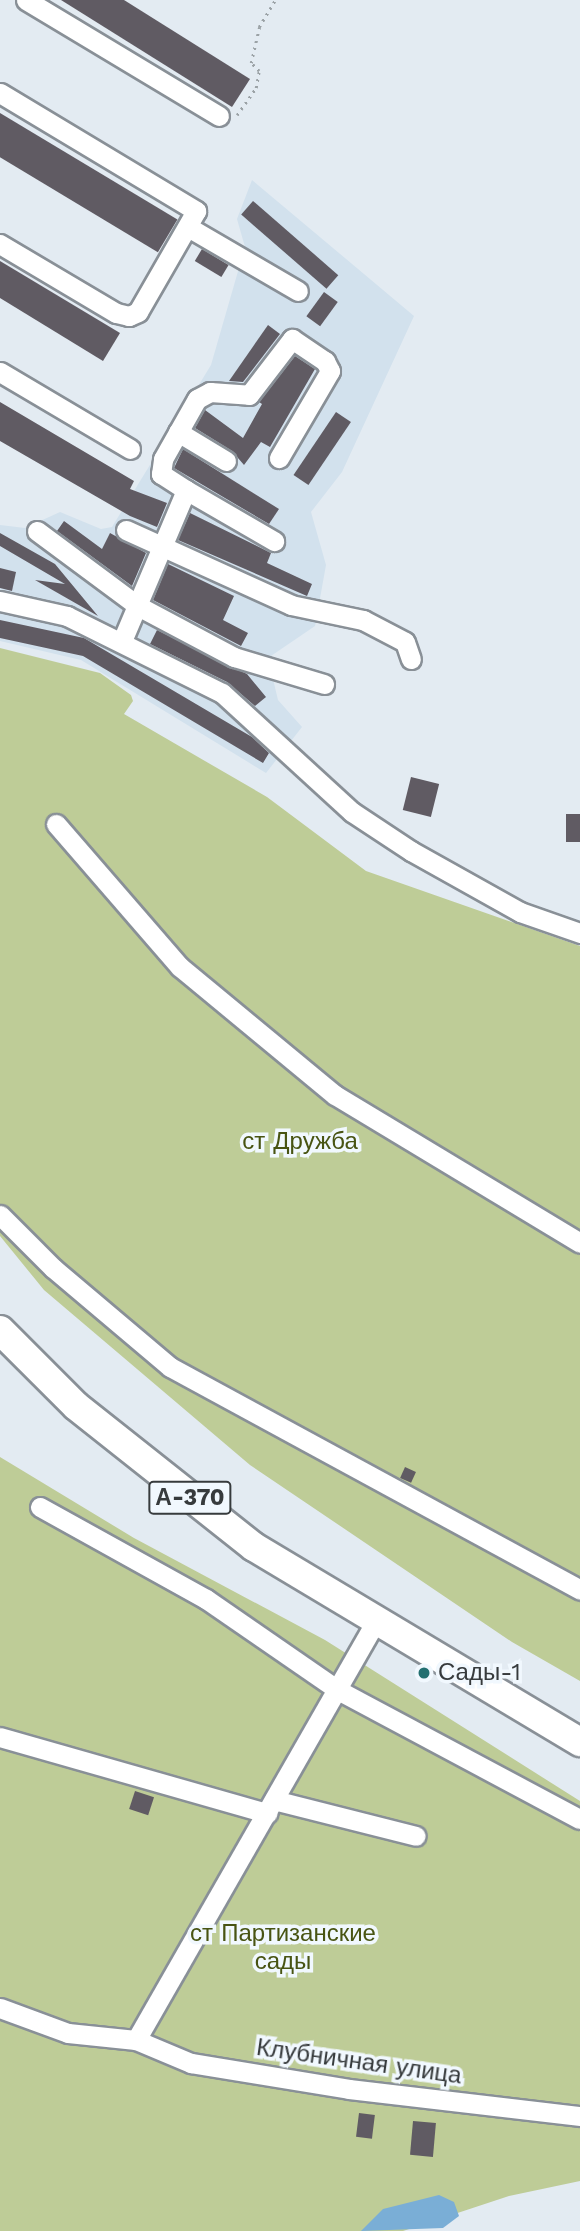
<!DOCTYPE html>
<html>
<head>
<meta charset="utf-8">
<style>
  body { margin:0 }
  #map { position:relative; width:580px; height:2231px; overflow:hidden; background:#e3ebf2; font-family:"Work Sans",sans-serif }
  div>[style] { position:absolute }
  .built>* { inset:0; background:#d2e1ed }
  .green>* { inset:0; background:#becc97 }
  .water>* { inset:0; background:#7aaed6 }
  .building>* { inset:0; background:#605b63; transform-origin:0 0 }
  .path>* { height:2.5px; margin-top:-1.25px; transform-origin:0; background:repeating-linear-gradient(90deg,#9ba2a6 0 2px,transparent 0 7px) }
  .roads { filter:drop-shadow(2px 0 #899097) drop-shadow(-2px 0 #899097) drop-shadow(0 2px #899097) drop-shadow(0 -2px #899097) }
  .minor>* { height:19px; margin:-9.5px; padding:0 9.5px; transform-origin:9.5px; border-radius:9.5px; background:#fff }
  .highway>* { height:28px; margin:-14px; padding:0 14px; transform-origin:14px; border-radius:14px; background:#fff }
  .dots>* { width:19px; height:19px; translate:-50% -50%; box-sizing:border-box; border:4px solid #f1f8fe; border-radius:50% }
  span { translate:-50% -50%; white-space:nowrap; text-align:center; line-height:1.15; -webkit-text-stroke:7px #f1f8fe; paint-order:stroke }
  .shield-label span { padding:2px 5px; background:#f1f8fe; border:2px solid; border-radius:5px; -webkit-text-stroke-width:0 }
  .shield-label { font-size:23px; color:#373b3d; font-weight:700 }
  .park-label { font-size:24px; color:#485413 }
  .poi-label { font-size:24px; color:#373b3d }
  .left { translate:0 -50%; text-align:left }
  .street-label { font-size:24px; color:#373b3d }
</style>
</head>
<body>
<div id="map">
  <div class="built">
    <div style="clip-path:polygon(252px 180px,414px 316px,342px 472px,311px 512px,326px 565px,315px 626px,268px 658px,278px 700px,302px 727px,266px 773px,81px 660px,0 641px,0 525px,25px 528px,60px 512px,101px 529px,112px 527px,211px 365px,245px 247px,237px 219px)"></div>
  </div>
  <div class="green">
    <div style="clip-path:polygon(0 648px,100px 673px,131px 695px,133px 701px,124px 714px,267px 797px,366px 871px,580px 946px,580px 1681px,512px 1642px,250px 1465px,44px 1290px,0 1236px)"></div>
    <div style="clip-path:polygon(0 1457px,134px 1538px,325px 1640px,580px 1801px,580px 2181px,509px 2196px,403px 2231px,0 2231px)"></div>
  </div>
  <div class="water">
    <div style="clip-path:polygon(439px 2195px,454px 2202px,459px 2216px,443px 2228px,361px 2231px,383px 2209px)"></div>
  </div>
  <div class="building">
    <div style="clip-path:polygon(61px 0,124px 0,250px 79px,232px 107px)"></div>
    <div style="left:0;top:113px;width:207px;height:38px;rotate:31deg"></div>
    <div style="left:253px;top:201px;width:113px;height:18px;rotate:41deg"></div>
    <div style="left:202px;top:249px;width:31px;height:14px;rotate:31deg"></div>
    <div style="clip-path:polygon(0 261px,120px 333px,103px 361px,0 298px)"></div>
    <div style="left:324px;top:292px;width:17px;height:30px;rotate:36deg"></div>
    <div style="clip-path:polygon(268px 325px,280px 334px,243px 382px,229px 381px)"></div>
    <div style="clip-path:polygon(295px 356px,315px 369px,270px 447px,261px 442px,244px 465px,232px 451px,195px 428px,205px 410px,243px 438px,262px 404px,259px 402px)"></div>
    <div style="clip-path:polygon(0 402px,134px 481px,130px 489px,167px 503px,157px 527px,130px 516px,0 441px)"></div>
    <div style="left:336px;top:412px;width:18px;height:76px;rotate:34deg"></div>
    <div style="clip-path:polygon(183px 449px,279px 509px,269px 524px,174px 468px)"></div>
    <div style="clip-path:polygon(190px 513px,271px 553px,267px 563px,312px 584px,307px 596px,178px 540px)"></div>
    <div style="clip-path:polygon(64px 521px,102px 549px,110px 533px,146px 553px,132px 586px,57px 531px)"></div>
    <div style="clip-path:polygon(0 533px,55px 564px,98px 616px,35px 580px,65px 584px,0 546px)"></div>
    <div style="clip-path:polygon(168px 564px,234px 596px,223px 620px,248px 633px,241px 646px,153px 600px)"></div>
    <div style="clip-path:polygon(0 568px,16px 572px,12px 591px,0 588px)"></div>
    <div style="clip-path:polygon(0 620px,84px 638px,252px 737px,269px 753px,263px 763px,83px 656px,0 638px)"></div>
    <div style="clip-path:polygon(157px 630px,247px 674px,266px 697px,255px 706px,227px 682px,150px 644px)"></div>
    <div style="left:411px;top:777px;width:29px;height:34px;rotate:14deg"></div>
    <div style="left:566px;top:814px;width:14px;height:28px"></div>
    <div style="left:405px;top:1467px;width:12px;height:12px;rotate:24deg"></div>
    <div style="left:135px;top:1791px;width:20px;height:19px;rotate:18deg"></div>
    <div style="left:359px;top:2113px;width:16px;height:24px;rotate:7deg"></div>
    <div style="left:413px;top:2121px;width:23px;height:34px;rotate:5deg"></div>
  </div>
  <div class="path">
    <div style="left:237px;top:115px;width:33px;rotate:-55deg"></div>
    <div style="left:256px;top:88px;width:17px;rotate:-80deg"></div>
    <div style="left:259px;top:71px;width:11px;rotate:-135deg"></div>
    <div style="left:251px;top:63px;width:37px;rotate:-77deg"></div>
    <div style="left:259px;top:27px;width:31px;rotate:-59deg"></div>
  </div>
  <div class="roads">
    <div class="minor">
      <div style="left:26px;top:0;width:225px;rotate:31deg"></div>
      <div style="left:0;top:93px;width:229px;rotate:31deg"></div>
      <div style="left:196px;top:211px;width:116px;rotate:119.9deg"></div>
      <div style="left:138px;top:312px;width:10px;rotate:156deg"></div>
      <div style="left:129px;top:316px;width:13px;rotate:-167deg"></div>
      <div style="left:116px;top:313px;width:135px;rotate:-149.3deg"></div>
      <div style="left:188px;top:227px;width:127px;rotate:30.2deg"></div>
      <div style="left:0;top:372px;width:151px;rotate:30.6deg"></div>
      <div style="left:178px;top:432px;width:56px;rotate:31.1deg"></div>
      <div style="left:186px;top:490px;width:102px;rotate:30.1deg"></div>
      <div style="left:126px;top:530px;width:181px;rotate:24.4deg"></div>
      <div style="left:291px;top:605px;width:74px;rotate:11.8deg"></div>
      <div style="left:363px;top:620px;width:47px;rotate:27.6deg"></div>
      <div style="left:405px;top:642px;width:18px;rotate:71deg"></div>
      <div style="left:37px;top:531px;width:126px;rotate:36.6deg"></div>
      <div style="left:138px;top:606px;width:109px;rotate:28deg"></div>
      <div style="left:234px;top:657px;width:94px;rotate:16.7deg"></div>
      <div style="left:0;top:601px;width:69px;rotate:12.6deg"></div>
      <div style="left:67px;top:616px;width:173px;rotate:26.4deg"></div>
      <div style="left:222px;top:693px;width:176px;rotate:42.5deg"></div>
      <div style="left:352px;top:812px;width:71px;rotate:33.5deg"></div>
      <div style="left:411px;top:851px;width:125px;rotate:29.2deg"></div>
      <div style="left:520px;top:912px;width:64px;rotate:19.3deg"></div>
      <div style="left:122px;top:641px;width:164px;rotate:-67deg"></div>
      <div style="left:186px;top:490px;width:30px;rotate:-147deg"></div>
      <div style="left:161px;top:474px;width:15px;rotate:-82deg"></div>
      <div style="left:163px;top:459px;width:69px;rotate:-60.5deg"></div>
      <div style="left:197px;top:399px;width:15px;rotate:-28deg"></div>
      <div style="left:210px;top:392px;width:39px;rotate:4deg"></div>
      <div style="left:249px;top:395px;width:71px;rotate:-52.5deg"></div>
      <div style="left:292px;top:339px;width:40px;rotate:34deg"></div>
      <div style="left:325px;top:361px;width:11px;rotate:63deg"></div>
      <div style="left:330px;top:371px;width:101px;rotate:120.4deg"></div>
      <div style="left:56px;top:824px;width:189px;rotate:49.1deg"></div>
      <div style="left:180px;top:967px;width:201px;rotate:39.6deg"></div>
      <div style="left:335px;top:1095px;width:286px;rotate:31.1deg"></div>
      <div style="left:0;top:1215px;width:75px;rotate:45deg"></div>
      <div style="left:53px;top:1268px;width:153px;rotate:40.2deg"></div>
      <div style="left:170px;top:1367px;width:467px;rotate:28.5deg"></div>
      <div style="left:40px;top:1507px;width:190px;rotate:29deg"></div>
      <div style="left:206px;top:1599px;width:160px;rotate:34.6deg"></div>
      <div style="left:338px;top:1690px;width:274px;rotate:28.1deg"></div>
      <div style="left:0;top:1737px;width:278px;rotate:15.9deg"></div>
      <div style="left:274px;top:1800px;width:146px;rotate:14.2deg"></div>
      <div style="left:0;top:2008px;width:72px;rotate:20.2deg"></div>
      <div style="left:68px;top:2033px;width:68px;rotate:5.9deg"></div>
      <div style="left:136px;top:2040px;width:60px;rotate:22.7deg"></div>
      <div style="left:191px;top:2063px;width:160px;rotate:9.3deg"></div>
      <div style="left:349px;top:2089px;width:233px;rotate:6.7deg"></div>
      <div style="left:136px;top:2040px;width:483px;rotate:-60.2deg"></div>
    </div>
    <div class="highway">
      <div style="left:0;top:1330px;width:107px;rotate:45deg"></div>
      <div style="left:76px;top:1406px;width:227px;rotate:38.4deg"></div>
      <div style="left:254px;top:1547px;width:380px;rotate:30.9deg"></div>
    </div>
  </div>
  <div class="dots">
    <div style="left:424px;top:1673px;background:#236f70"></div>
  </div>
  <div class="shield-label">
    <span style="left:190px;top:1498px">А-370</span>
  </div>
  <div class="park-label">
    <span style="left:300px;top:1142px">ст Дружба</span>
    <span style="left:283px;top:1948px">ст Партизанские<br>сады</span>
  </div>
  <div class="poi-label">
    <span class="left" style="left:438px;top:1673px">Сады-1</span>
  </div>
  <div class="street-label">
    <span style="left:359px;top:2062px;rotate:8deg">Клубничная улица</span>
  </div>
</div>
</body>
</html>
